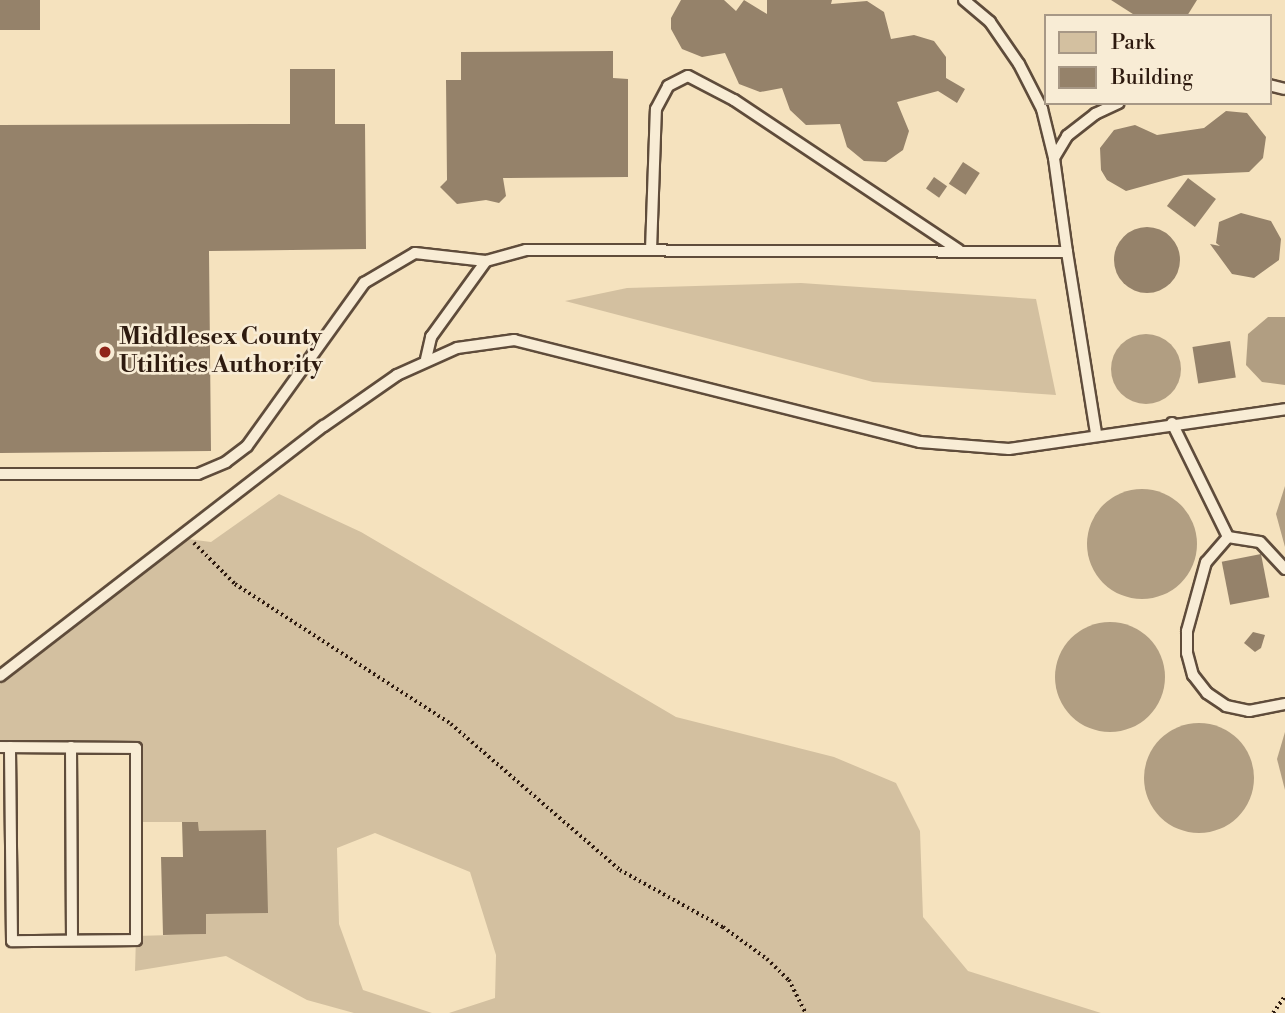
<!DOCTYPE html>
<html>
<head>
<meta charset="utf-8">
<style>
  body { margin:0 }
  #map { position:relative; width:1285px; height:1013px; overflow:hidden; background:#f5e2be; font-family:"Libre Bodoni",serif }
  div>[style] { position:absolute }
  .green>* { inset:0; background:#d3c0a0 }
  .water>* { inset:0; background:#b19e82 }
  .round { border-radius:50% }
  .building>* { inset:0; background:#95826a; transform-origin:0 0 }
  .path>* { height:3.5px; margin-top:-1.75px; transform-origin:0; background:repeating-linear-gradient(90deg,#2d1a0f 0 2px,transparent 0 5.5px) }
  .roads { filter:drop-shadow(2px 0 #5f4c3b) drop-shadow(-2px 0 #5f4c3b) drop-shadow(0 2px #5f4c3b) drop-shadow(0 -2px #5f4c3b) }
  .service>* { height:10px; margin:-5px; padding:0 5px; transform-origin:5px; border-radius:5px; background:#f8ecd5 }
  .dots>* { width:19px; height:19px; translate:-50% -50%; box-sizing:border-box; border:4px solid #f8ecd5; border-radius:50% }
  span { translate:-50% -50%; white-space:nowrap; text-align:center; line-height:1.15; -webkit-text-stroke:5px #f8ecd5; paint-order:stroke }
  .poi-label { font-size:24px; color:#2d1a0f; font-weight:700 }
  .left { translate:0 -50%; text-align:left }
  .legend { position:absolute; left:1044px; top:14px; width:228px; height:91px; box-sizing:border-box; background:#f8ecd5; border:2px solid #a79886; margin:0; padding:9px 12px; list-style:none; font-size:21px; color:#2d1a0f }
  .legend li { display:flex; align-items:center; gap:14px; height:35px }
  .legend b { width:35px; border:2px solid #a79886 }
</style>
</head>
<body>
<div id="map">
  <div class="green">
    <div style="clip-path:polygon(801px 283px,1036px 299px,1056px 395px,873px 382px,565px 301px,627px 288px)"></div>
    <div style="clip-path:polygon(279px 494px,361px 532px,676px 717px,834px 757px,896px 783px,920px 831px,923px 917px,968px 971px,1101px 1013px,449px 1013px,495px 998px,496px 955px,470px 872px,375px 833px,337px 848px,339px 924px,363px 990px,432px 1013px,354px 1013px,307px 1000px,226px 956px,135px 971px,136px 936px,206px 934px,206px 914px,267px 913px,266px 831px,199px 831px,198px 822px,137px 822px,136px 749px,0 747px,0 676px,180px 538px,211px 542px)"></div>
  </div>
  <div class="water">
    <div style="clip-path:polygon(1268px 317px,1285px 317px,1285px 385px,1262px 382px,1246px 365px,1248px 334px)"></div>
    <div class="round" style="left:1111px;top:334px;width:70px;height:70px"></div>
    <div style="clip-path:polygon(1285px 486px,1285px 547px,1276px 514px)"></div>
    <div class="round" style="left:1087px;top:489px;width:110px;height:110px"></div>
    <div class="round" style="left:1055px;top:622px;width:110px;height:110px"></div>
    <div class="round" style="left:1144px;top:723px;width:110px;height:110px"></div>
    <div style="clip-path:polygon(1285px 732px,1285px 790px,1277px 759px)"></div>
  </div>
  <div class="building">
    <div style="left:0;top:0;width:40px;height:30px"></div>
    <div style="clip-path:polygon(681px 0,724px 0,736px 11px,744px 0,767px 14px,767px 0,832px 0,831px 4px,867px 1px,884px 12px,891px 39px,914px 35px,934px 41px,946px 57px,946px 78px,965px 89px,957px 103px,938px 91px,897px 102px,909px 131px,903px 150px,886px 162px,864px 161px,847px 147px,840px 124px,806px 125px,790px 110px,782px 88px,760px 92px,739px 84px,725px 53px,702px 57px,682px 49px,671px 29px,671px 18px)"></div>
    <div style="clip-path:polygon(1111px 0,1197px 0,1187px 16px,1136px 16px)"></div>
    <div style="clip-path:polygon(613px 51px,613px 78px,628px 79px,628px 177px,503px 178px,506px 196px,499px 203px,486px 200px,457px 204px,440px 187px,447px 180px,446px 80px,461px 80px,461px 52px)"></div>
    <div style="clip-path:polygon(290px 69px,335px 69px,335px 124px,365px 124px,366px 249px,209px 251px,211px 451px,0 453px,0 125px,290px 124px)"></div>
    <div style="clip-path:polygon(1226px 111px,1247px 113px,1266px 137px,1263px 158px,1249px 172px,1184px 175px,1126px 191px,1107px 180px,1101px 170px,1100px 148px,1114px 130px,1135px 125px,1157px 135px,1204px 128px)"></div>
    <div style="left:963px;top:162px;width:20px;height:26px;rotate:33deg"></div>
    <div style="left:934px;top:177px;width:16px;height:14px;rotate:35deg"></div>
    <div style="left:1188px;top:178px;width:35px;height:35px;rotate:37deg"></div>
    <div style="clip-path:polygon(1241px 213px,1271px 221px,1281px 239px,1279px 260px,1254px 278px,1232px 274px,1210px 244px,1220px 246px,1216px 243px,1219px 222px)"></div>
    <div class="round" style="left:1114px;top:227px;width:66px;height:66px"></div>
    <div style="left:1230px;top:341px;width:37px;height:38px;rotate:81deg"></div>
    <div style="left:1261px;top:554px;width:44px;height:40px;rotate:79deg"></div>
    <div style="clip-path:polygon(1253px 632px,1265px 635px,1261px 648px,1255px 652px,1244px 643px)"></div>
    <div style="clip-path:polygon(182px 822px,198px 822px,199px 831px,266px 830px,268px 913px,206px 914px,206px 934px,163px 935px,161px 857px,183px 857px)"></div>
  </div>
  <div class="path">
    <div style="left:194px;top:543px;width:58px;rotate:45deg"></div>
    <div style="left:235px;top:584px;width:257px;rotate:32.9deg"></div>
    <div style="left:451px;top:724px;width:223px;rotate:40.8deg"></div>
    <div style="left:620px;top:870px;width:118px;rotate:29deg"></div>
    <div style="left:723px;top:927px;width:54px;rotate:36deg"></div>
    <div style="left:767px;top:959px;width:30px;rotate:44deg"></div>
    <div style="left:789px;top:980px;width:37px;rotate:63deg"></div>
    <div style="left:1273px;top:1013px;width:21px;rotate:-55deg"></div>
  </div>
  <div class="roads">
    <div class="service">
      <div style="left:964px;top:0;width:34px;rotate:40deg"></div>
      <div style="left:990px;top:22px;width:51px;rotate:55.4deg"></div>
      <div style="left:1019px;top:64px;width:51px;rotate:62.9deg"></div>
      <div style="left:1042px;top:109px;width:50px;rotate:76.2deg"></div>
      <div style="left:1269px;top:85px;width:16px;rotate:14deg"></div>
      <div style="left:651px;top:250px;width:141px;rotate:-88deg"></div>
      <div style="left:656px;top:109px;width:26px;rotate:-62deg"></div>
      <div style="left:668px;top:86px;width:22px;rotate:-27deg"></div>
      <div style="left:688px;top:76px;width:52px;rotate:27.6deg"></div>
      <div style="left:734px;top:100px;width:270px;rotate:33.7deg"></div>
      <div style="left:1067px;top:252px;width:95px;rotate:-97.9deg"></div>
      <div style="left:1054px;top:158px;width:26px;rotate:-59deg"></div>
      <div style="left:1067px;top:136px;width:36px;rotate:-38deg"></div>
      <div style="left:1095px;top:114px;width:26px;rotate:-25deg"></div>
      <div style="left:426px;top:359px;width:23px;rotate:-77deg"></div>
      <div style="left:431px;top:337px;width:94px;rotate:-54.1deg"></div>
      <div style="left:486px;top:261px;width:41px;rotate:-15.4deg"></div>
      <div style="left:526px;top:250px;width:541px;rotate:0.21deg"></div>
      <div style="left:1067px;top:252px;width:183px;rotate:80.9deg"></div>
      <div style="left:1172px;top:423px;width:127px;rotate:63.8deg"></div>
      <div style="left:0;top:474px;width:198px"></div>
      <div style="left:198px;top:474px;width:30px;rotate:-23deg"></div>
      <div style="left:226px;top:462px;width:26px;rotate:-37deg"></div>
      <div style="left:247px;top:446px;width:201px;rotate:-54.3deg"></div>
      <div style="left:364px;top:283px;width:59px;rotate:-30.5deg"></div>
      <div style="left:415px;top:253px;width:71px;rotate:6.4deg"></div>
      <div style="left:1228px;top:537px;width:33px;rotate:131deg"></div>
      <div style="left:1206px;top:562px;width:72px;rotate:105.4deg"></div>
      <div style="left:1187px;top:631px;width:22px;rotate:90deg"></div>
      <div style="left:1187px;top:653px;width:23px;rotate:75deg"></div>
      <div style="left:1193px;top:675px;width:23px;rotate:52deg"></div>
      <div style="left:1207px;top:693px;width:23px;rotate:34deg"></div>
      <div style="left:1226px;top:706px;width:24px;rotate:12deg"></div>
      <div style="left:1249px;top:711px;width:37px;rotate:-11deg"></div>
      <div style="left:1228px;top:537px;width:32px;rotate:9deg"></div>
      <div style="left:1260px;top:542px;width:37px;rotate:47deg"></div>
      <div style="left:0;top:676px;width:409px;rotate:-37.7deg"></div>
      <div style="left:324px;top:426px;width:89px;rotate:-34.9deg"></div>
      <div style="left:397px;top:375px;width:66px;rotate:-24.2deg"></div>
      <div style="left:457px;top:348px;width:58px;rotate:-8deg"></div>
      <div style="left:514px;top:340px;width:419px;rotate:14.1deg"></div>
      <div style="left:920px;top:442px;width:89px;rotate:4.5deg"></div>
      <div style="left:1009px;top:449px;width:279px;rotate:-8.2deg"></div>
      <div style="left:0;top:747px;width:136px;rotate:0.4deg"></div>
      <div style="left:136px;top:748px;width:192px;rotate:90deg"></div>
      <div style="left:136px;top:940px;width:124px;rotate:179.5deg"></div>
      <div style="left:12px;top:941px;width:194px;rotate:-90.6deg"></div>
      <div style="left:71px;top:747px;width:193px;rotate:89.7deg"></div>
    </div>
  </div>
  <div class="dots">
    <div style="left:105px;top:352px;background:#8f2418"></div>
  </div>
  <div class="poi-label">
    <span class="left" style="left:119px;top:352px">Middlesex County<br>Utilities Authority</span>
  </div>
  <ul class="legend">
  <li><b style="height:19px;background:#d3c0a0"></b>Park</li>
  <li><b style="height:19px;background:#95826a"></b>Building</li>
  </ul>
</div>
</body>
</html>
